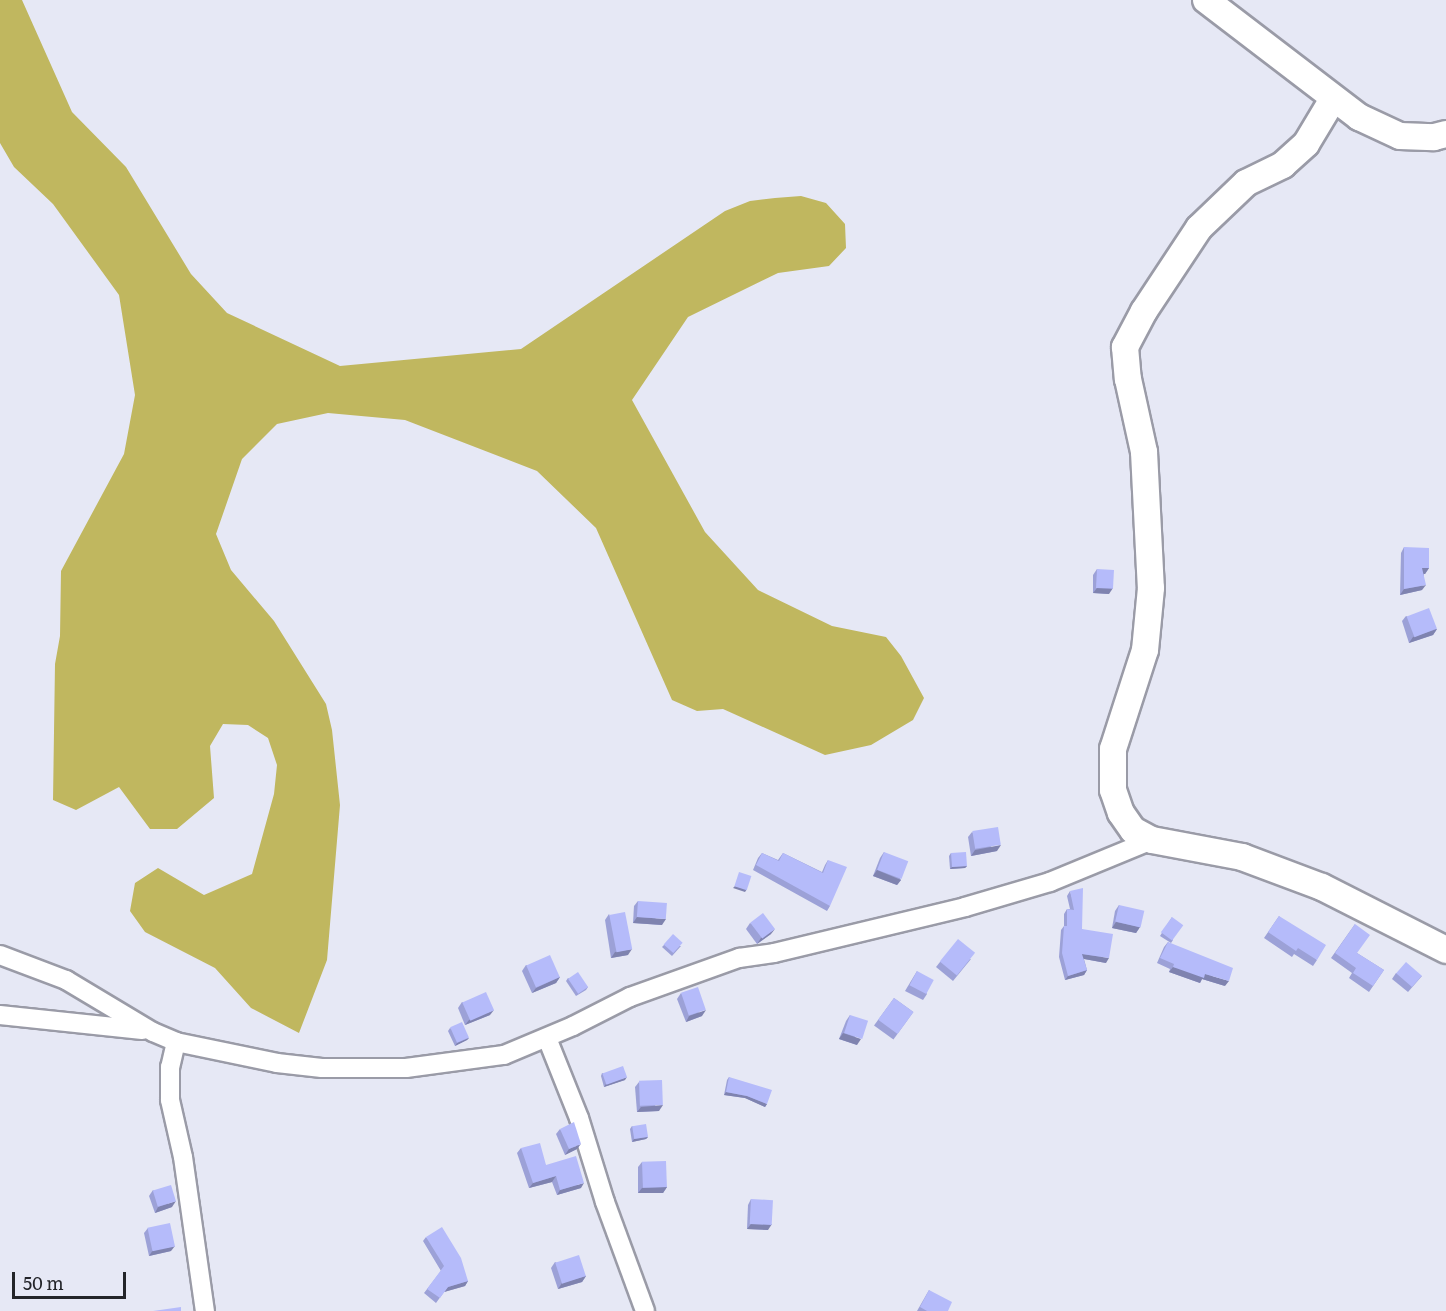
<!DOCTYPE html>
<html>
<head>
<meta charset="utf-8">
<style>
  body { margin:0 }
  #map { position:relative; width:1446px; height:1311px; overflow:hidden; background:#e6e8f5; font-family:Literata,serif }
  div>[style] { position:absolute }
  .forest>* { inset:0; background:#c0b75f }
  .roads { filter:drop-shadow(2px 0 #9a9ba7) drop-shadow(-2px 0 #9a9ba7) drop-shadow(0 2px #9a9ba7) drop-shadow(0 -2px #9a9ba7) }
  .street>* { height:18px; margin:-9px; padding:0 9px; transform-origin:9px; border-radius:9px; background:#fff }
  .secondary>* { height:26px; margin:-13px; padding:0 13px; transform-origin:13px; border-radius:13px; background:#fff }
  .wall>* { inset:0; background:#9ca1d7; transform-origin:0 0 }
  .shaded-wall>* { inset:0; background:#7f83af }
  .building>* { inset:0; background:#b5bbfa; transform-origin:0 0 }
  span { translate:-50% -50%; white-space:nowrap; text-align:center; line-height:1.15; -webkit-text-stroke:5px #e6e8f5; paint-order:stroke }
  .scale { position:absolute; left:12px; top:1272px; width:114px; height:27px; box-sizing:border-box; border:3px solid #232429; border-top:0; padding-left:8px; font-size:18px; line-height:21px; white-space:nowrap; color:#232429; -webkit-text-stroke:4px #e6e8f5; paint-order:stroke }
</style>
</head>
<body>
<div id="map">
  <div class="forest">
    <div style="clip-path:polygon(0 0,22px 0,72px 112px,126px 167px,191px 274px,227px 313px,340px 366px,521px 349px,725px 211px,750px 201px,775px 198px,801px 196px,826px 203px,845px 224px,846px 248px,829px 266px,778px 273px,688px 317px,632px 400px,705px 532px,758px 590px,832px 626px,886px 637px,901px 656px,924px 698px,913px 720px,871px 745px,825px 755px,723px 709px,697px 711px,672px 700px,596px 528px,537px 471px,405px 420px,328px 413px,277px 424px,242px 459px,216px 534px,231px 570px,274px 621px,326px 704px,332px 730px,340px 805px,327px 960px,299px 1033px,251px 1008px,215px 968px,145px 932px,130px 911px,135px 883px,158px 868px,204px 895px,252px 874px,274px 794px,277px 765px,268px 738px,248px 725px,223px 724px,210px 746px,214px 798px,177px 829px,150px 829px,119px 787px,76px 810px,53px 800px,55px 664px,60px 636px,61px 571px,124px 454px,135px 395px,119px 295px,53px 204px,14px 167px,0 143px)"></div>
  </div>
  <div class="roads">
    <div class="street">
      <div style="left:0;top:955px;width:71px;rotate:20.7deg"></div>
      <div style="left:66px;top:980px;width:101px;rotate:30.9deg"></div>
      <div style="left:153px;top:1032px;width:25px;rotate:23deg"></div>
      <div style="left:176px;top:1042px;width:103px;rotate:11.7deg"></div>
      <div style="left:277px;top:1063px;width:45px;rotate:6.3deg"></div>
      <div style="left:322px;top:1068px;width:84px"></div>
      <div style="left:406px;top:1068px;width:99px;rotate:-7.6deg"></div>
      <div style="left:504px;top:1055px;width:75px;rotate:-22.8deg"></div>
      <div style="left:573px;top:1026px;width:64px;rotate:-27deg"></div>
      <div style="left:630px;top:997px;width:116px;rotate:-19.7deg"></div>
      <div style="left:739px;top:958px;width:35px;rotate:-8deg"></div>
      <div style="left:774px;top:953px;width:196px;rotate:-13.5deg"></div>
      <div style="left:965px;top:907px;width:89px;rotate:-16.4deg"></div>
      <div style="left:1050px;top:882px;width:110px;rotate:-22.4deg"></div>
      <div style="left:0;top:1015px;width:143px;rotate:6deg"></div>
      <div style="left:547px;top:1038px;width:86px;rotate:68.2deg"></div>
      <div style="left:579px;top:1118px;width:88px;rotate:72.8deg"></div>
      <div style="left:605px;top:1202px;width:116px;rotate:69.8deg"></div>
      <div style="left:176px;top:1042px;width:26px;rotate:103deg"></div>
      <div style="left:170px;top:1067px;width:33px;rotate:90deg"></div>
      <div style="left:170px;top:1100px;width:58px;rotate:77.2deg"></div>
      <div style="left:183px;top:1157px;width:156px;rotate:81.9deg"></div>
    </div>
    <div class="secondary">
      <div style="left:1206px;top:0;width:193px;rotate:37.4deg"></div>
      <div style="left:1359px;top:117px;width:45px;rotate:24.9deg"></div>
      <div style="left:1400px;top:136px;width:34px;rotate:2deg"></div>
      <div style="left:1434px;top:137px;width:12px;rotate:-14deg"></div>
      <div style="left:1333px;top:99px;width:52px;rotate:121deg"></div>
      <div style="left:1306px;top:144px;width:31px;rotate:138deg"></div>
      <div style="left:1283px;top:165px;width:41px;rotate:154.1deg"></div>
      <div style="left:1246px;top:183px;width:65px;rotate:136.2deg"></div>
      <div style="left:1199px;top:228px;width:100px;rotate:123.5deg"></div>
      <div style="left:1144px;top:311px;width:41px;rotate:117.8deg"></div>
      <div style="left:1125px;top:347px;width:32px;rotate:85deg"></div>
      <div style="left:1128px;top:379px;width:75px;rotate:77.6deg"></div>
      <div style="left:1144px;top:452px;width:136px;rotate:87.1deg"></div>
      <div style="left:1151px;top:588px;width:62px;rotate:95.5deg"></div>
      <div style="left:1145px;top:650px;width:104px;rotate:107.9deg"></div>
      <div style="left:1113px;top:749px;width:41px;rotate:90deg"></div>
      <div style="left:1113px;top:790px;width:24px;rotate:71deg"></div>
      <div style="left:1121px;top:813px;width:21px;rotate:55deg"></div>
      <div style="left:1133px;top:830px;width:21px;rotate:28deg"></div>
      <div style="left:1152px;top:840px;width:92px;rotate:10.7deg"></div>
      <div style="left:1242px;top:857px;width:85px;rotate:20.6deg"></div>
      <div style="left:1322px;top:887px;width:139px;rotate:26.9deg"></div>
    </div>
  </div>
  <div class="wall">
    <div style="clip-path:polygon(1404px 547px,1429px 568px,1425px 574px,1424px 574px,1422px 590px,1400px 595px,1401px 553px)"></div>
    <div style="clip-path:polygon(1097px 569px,1109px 594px,1093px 593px,1093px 575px)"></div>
    <div style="clip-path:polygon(1406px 616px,1437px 629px,1433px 635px,1409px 643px,1402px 621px)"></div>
    <div style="clip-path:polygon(972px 832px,997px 851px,971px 856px,968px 837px)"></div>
    <div style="clip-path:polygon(884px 852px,901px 880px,897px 885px,873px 876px,880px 858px)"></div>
    <div style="clip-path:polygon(762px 853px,778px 860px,783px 853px,822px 872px,825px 865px,828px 860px,830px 906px,827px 911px,753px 870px,758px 858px)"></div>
    <div style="clip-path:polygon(951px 853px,967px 866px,965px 868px,950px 869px,949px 856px)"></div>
    <div style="clip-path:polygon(1070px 891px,1082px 929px,1106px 963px,1084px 959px,1087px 970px,1084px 975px,1065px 980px,1059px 957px,1061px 930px,1064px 926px,1064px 914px,1067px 909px,1070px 909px,1067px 896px)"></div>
    <div style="clip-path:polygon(638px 901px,662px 925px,633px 923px,634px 906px)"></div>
    <div style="clip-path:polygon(1119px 905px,1140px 927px,1136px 933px,1112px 928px,1115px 911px)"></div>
    <div style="clip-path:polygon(609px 914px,628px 955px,611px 958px,605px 920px)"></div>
    <div style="clip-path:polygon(1279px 916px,1317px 960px,1313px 966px,1294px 954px,1292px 957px,1264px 938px)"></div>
    <div style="clip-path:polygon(1172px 917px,1173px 940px,1171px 943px,1160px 936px)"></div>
    <div style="clip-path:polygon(750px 923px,771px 934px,757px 944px,746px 929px)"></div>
    <div style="clip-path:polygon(1355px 924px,1357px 953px,1384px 970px,1369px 992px,1349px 978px,1352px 973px,1331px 958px)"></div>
    <div style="clip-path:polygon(1168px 942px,1225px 986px,1202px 979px,1200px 983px,1169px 972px,1170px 969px,1157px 963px,1164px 947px)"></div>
    <div style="clip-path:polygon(664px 945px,681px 946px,672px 956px,662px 947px)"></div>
    <div style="clip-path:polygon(971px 959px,953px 981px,936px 967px,940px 962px)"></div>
    <div style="clip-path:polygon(526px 965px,560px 977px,556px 983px,532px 993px,522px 971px)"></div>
    <div style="clip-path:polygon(917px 971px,927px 994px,923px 1000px,905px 991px)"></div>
    <div style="clip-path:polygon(1396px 973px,1422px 976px,1408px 992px,1392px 979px)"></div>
    <div style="clip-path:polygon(568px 978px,588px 987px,586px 990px,576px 996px,566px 981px)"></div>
    <div style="clip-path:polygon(681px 993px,702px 1016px,686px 1022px,677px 999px)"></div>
    <div style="left:894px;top:998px;width:24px;height:34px;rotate:36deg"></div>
    <div style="clip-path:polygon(462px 1002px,490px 1015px,465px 1025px,458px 1008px)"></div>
    <div style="clip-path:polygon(850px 1015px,857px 1045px,839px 1039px,846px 1021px)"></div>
    <div style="clip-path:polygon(450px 1028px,469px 1038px,467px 1040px,455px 1046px,448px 1031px)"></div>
    <div style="clip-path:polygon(602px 1073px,625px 1080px,604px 1087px,601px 1076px)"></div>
    <div style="clip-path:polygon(729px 1077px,767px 1104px,765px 1107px,745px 1098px,724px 1095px,727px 1080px)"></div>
    <div style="clip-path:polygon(639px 1082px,659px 1111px,637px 1112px,635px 1087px)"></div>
    <div style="clip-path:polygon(632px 1126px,648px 1137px,646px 1139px,632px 1142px,630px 1129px)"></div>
    <div style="clip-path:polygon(560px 1129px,577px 1149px,565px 1155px,556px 1134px)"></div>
    <div style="clip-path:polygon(521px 1148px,546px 1165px,581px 1188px,557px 1195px,552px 1182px,529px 1188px,517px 1153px)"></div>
    <div style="clip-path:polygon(642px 1162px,667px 1187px,663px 1193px,638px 1193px,638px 1167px)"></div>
    <div style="clip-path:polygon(153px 1190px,172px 1207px,155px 1213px,149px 1196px)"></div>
    <div style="clip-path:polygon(751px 1199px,768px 1230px,747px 1229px,748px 1205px)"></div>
    <div style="clip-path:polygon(148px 1228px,171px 1251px,149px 1256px,144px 1233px)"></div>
    <div style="clip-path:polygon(426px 1237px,468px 1281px,465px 1286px,444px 1292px,436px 1303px,424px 1293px,441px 1271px,423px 1241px)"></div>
    <div style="clip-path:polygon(555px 1262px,586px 1276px,582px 1282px,558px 1289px,551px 1268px)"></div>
    <div style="clip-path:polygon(929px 1290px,948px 1311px,917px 1311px)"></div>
  </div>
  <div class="shaded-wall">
    <div style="clip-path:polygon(1422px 568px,1429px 568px,1425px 574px,1419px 574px)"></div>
    <div style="clip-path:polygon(1426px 585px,1422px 590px,1400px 595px,1404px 589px)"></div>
    <div style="clip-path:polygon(1097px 588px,1113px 588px,1109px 594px,1093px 593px)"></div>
    <div style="clip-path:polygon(1437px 629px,1433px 635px,1409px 643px,1413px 637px)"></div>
    <div style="clip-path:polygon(1001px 845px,997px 851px,971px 856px,975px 850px)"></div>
    <div style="clip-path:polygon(967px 866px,965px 868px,950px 869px,952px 867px)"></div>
    <div style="clip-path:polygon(877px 870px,901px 880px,897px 885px,873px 876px)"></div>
    <div style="clip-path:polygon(735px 886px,747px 889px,745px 892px,733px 888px)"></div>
    <div style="clip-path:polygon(637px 917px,666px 919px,662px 925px,633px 923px)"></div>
    <div style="clip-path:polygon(1116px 922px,1140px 927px,1136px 933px,1112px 928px)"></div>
    <div style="clip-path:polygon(775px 929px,771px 934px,757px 944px,761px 938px)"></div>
    <div style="clip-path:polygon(632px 949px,628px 955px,611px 958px,615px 952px)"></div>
    <div style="clip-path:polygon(1082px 954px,1109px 958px,1106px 963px,1079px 958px)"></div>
    <div style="clip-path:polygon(1173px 967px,1205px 974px,1229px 981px,1225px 986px,1202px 979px,1200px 983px,1169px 972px)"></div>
    <div style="clip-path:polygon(1087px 970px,1084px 975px,1065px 980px,1068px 976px)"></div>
    <div style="clip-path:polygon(560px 977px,556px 983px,532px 993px,536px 988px)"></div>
    <div style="clip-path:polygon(494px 1010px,490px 1015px,465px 1025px,469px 1020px)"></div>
    <div style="clip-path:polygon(706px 1010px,702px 1016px,686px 1022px,689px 1016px)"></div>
    <div style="clip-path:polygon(843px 1033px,861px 1039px,857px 1045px,839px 1039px)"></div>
    <div style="clip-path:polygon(469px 1038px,467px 1040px,455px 1046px,457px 1043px)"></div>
    <div style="clip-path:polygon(627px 1077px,625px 1080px,604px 1087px,606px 1084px)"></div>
    <div style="clip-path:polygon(726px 1092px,747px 1096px,767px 1104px,765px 1107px,745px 1098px,724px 1095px)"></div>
    <div style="clip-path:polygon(663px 1105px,659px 1111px,637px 1112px,641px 1107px)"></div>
    <div style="clip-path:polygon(648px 1137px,646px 1139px,632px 1142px,634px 1139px)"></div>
    <div style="clip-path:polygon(581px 1144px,577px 1149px,565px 1155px,569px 1149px)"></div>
    <div style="clip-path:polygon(556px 1176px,552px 1182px,529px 1188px,533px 1183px)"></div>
    <div style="clip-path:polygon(584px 1183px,581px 1188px,557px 1195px,560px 1190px)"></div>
    <div style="clip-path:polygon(667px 1187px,663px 1193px,638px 1193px,642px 1188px)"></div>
    <div style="clip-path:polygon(176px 1201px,172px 1207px,155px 1213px,158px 1207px)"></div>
    <div style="clip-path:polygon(751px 1224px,772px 1224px,768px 1230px,747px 1229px)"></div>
    <div style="clip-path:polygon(175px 1246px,171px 1251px,149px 1256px,153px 1250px)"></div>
    <div style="clip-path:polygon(586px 1276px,582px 1282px,558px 1289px,562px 1283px)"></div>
    <div style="clip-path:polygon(468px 1281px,465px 1286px,444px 1292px,448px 1287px)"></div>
  </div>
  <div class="building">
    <div style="clip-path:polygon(1404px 547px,1429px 548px,1429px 568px,1422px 568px,1426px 585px,1404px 589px)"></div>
    <div style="left:1097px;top:569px;width:17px;height:19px;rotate:3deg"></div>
    <div style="left:1429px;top:608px;width:22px;height:24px;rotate:69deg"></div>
    <div style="left:998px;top:827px;width:18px;height:26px;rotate:81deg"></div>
    <div style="left:884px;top:852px;width:26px;height:19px;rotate:21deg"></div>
    <div style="left:966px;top:852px;width:14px;height:15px;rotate:86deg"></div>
    <div style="clip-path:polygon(762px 853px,779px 861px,783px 853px,823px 873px,828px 860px,847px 867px,830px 906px,756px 865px)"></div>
    <div style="left:739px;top:872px;width:13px;height:15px;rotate:18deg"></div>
    <div style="clip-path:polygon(1083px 888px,1082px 929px,1113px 934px,1109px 958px,1082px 954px,1087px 970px,1068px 976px,1062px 953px,1064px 926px,1067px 926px,1067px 909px,1074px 910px,1070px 891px)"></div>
    <div style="left:638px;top:901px;width:29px;height:16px;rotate:4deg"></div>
    <div style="left:1119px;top:905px;width:26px;height:17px;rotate:13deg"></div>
    <div style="left:625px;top:912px;width:38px;height:16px;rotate:79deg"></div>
    <div style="left:763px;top:913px;width:20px;height:16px;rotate:53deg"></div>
    <div style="clip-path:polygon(1279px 916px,1326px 945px,1317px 960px,1298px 948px,1296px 951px,1268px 932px)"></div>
    <div style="left:1172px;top:917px;width:14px;height:19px;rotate:36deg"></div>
    <div style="clip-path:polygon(1355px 924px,1370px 935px,1357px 953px,1384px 970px,1373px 986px,1353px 973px,1356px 968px,1335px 953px)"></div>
    <div style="left:673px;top:934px;width:13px;height:14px;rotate:42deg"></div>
    <div style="left:958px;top:939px;width:22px;height:29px;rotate:39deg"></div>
    <div style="clip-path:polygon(1168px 942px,1233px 968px,1229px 981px,1205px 974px,1204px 978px,1173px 967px,1174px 964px,1160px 958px)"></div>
    <div style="left:550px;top:955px;width:24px;height:26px;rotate:66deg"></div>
    <div style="left:1406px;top:962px;width:21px;height:15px;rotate:41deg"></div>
    <div style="left:917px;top:971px;width:19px;height:16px;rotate:28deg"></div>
    <div style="left:578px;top:972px;width:18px;height:12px;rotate:56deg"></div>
    <div style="left:698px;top:987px;width:24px;height:18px;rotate:71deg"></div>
    <div style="left:486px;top:992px;width:20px;height:26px;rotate:66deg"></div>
    <div style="left:894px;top:998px;width:24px;height:27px;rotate:36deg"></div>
    <div style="left:850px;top:1015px;width:19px;height:19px;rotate:18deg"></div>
    <div style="left:462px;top:1022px;width:17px;height:13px;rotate:66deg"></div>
    <div style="left:623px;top:1066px;width:12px;height:22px;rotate:70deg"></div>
    <div style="clip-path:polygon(729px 1077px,772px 1090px,767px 1104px,747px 1096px,726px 1092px)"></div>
    <div style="left:662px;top:1080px;width:25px;height:23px;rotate:88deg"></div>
    <div style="clip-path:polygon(574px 1122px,581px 1144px,569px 1149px,560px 1129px)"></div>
    <div style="left:646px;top:1124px;width:13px;height:14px;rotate:81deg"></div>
    <div style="clip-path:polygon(540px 1143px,546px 1165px,576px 1156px,584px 1183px,560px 1190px,556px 1176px,533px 1183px,521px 1148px)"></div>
    <div style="left:666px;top:1161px;width:26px;height:24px;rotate:88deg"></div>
    <div style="left:171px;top:1185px;width:17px;height:19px;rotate:73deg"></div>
    <div style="left:751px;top:1199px;width:22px;height:25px;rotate:3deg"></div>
    <div style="left:170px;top:1223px;width:24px;height:23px;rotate:78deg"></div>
    <div style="clip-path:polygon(442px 1227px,461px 1258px,468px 1281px,448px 1287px,440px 1298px,427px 1289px,444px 1266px,426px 1237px)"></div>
    <div style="left:579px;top:1255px;width:22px;height:25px;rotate:72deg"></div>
    <div style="clip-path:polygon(929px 1290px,952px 1302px,948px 1311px,927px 1311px,920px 1307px)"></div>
    <div style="clip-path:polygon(181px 1307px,181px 1311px,153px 1311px)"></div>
  </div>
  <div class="scale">50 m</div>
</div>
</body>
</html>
